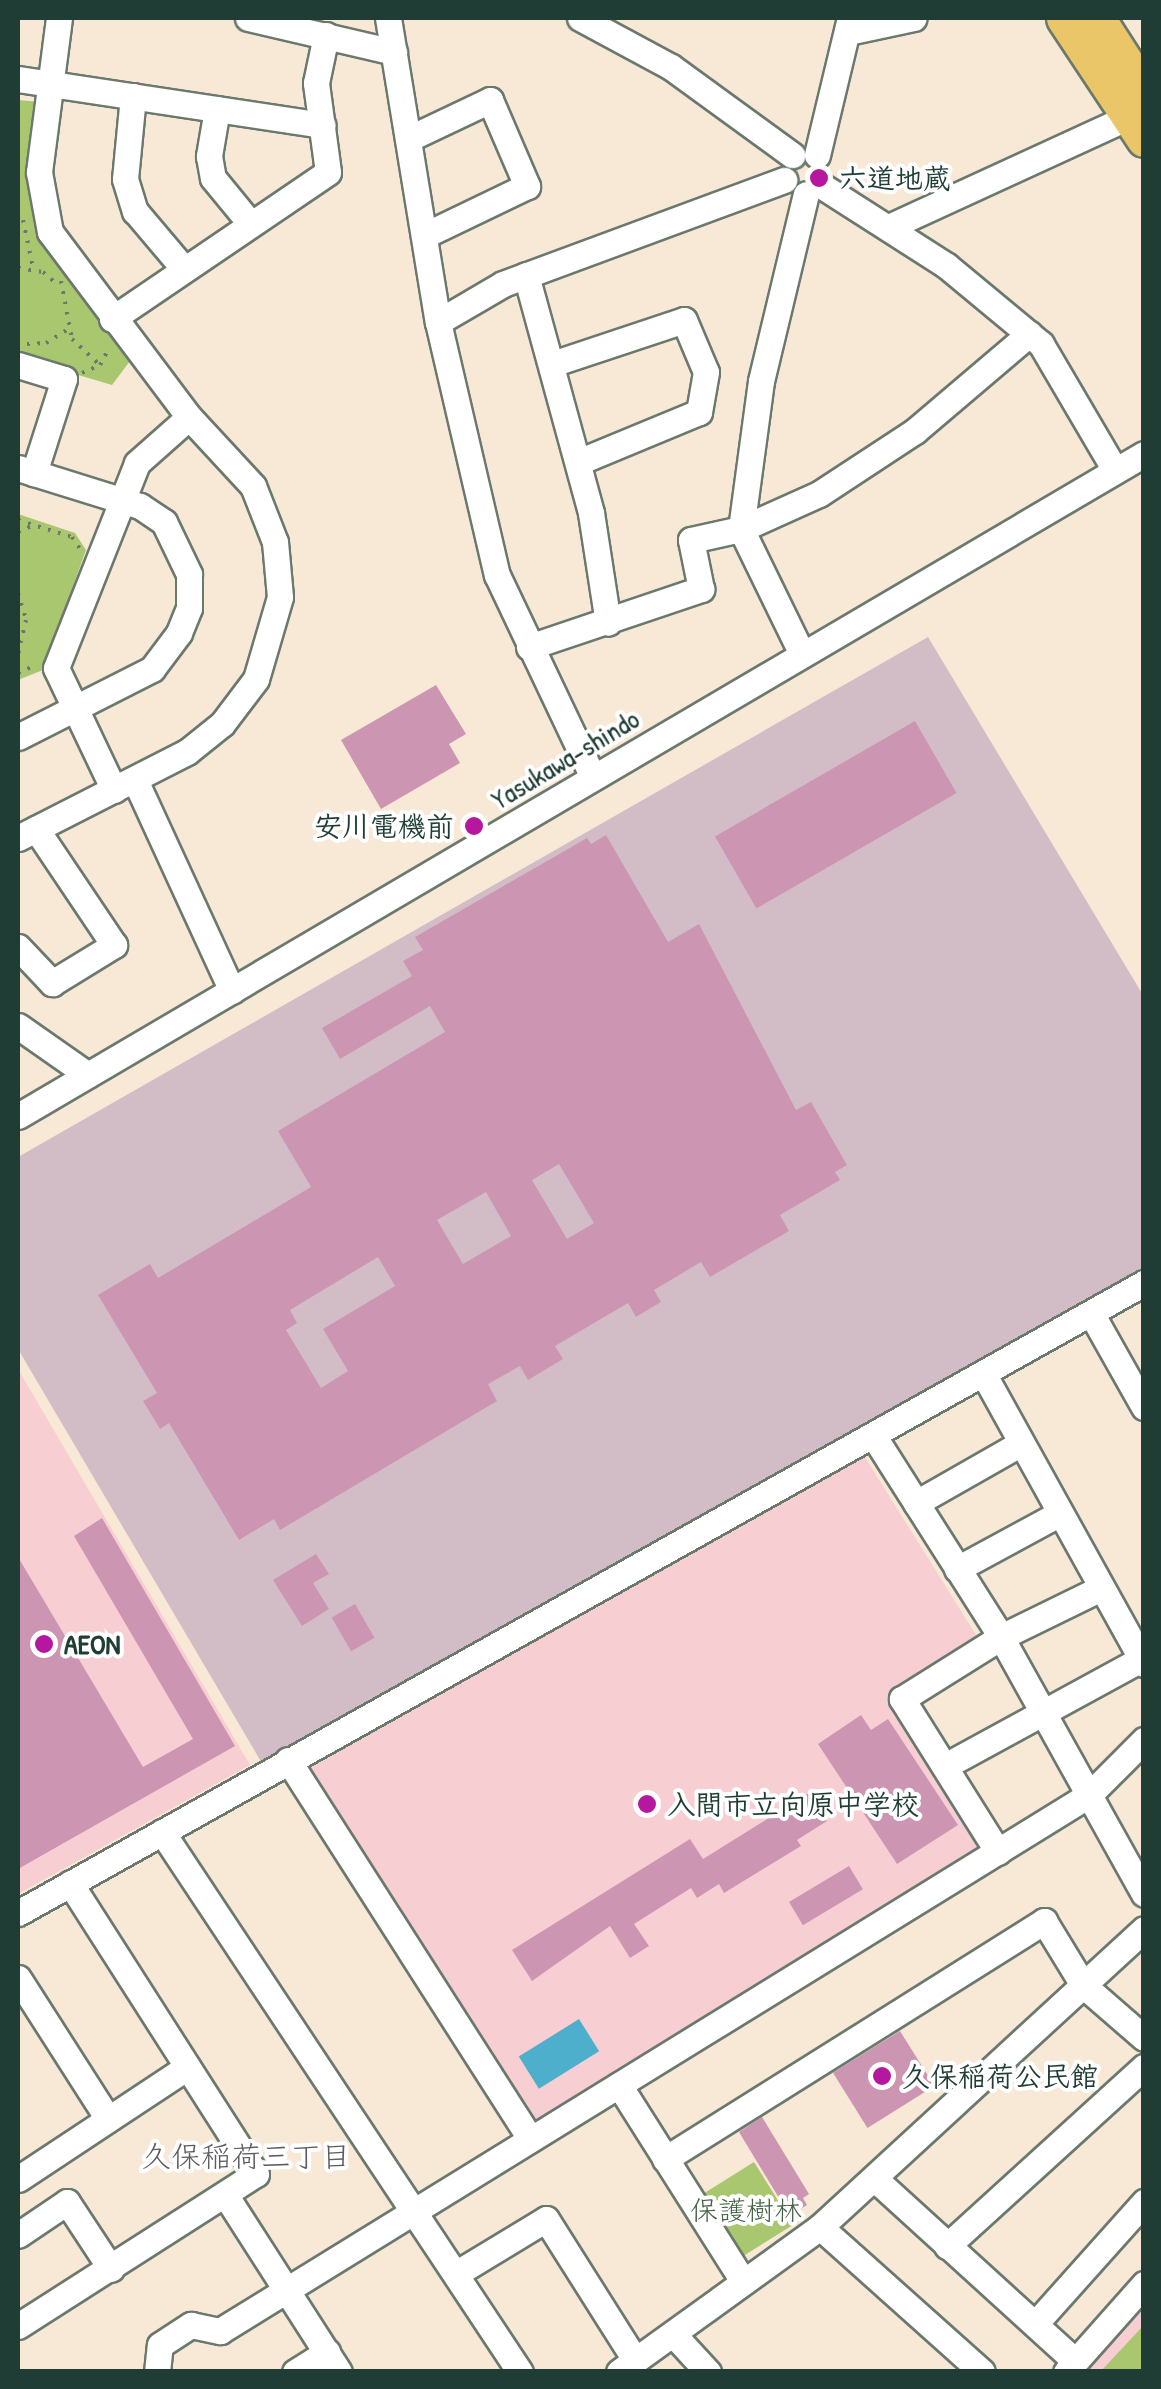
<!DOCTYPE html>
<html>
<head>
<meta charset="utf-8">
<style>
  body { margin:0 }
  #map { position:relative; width:1161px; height:2389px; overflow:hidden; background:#f8e8d6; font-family:"Patrick Hand","Klee One",sans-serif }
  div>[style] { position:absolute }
  .built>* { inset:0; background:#f7cfd3 }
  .industrial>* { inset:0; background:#d2bdc7 }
  .green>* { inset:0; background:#a9c76e; transform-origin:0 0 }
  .water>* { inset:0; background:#4dafcc; transform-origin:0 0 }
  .building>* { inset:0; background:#cc96b2; transform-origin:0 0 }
  .path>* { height:4px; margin-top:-2px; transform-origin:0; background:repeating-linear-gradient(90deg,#6b796d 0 2.5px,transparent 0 10.5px) }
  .roads { filter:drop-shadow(2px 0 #6b796d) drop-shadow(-2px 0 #6b796d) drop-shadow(0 2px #6b796d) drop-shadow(0 -2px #6b796d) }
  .minor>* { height:25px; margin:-12.5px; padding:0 12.5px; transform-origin:12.5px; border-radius:12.5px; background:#fff }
  .highway>* { height:35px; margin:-17.5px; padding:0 17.5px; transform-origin:17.5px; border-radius:17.5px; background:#ebc669 }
  .dots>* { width:28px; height:28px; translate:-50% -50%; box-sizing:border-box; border:5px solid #fff; border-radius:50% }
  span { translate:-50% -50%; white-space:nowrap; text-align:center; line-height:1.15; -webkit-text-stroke:8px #fff; paint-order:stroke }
  .poi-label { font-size:28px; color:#1f3d34; font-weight:700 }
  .left { translate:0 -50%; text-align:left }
  .right { translate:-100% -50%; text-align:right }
  .street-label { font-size:28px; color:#1f3d34 }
  .park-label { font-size:28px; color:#426042 }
  .neighbourhood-label { font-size:30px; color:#5c5c60 }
  .frame { position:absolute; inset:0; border:20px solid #1f3d34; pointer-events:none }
</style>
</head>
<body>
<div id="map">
  <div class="built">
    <div style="clip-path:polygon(18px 1369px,250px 1765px,18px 1894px)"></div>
    <div style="clip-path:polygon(863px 1454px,981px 1643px,895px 1697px,987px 1844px,530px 2124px,308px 1765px)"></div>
    <div style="clip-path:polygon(1143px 2298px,1143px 2371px,1078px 2371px)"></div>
  </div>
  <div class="industrial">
    <div style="clip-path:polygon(928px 637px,1143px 995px,1143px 1275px,263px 1765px,18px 1349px,18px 1157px)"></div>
  </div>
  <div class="green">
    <div style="clip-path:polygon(19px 100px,40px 102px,43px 235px,61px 270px,133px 357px,112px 385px,18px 357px)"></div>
    <div style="clip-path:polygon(18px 514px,75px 533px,86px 550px,43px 670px,18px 680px)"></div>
    <div style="left:754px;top:2162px;width:74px;height:64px;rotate:58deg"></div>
    <div style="clip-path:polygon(1143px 2325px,1143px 2371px,1101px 2371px,1143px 2326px)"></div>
  </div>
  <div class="water">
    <div style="left:579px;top:2019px;width:38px;height:71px;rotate:58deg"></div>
  </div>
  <div class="building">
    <div style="clip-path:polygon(436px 685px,466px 734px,449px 744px,460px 763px,381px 809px,341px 740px)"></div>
    <div style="left:915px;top:721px;width:83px;height:231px;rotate:60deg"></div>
    <div style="clip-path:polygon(evenodd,606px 835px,668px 942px,699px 924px,796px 1110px,811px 1102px,847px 1165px,835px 1172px,840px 1180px,780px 1215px,789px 1231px,710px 1277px,701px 1262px,654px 1290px,661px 1302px,636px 1317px,628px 1303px,555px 1346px,563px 1359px,528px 1380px,520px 1366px,488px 1384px,497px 1401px,280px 1530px,274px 1519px,239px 1540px,169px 1423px,160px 1429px,143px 1401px,157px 1393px,98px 1295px,150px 1264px,158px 1278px,311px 1187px,278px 1131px,445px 1032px,430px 1006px,340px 1059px,322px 1028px,412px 976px,403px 961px,423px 950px,415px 937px,587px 838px,591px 844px,606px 835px,559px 1164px,594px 1223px,567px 1239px,532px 1180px,559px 1164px,606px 835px,486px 1192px,511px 1236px,463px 1264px,437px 1220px,486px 1192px,606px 835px,378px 1257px,395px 1286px,323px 1329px,348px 1371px,321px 1388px,286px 1330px,297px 1323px,290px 1310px,378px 1257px)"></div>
    <div style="clip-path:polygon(102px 1518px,235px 1746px,18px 1869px,18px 1557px,143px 1767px,193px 1739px,74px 1536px)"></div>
    <div style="clip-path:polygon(316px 1554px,329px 1574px,313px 1583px,329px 1609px,302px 1626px,273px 1580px)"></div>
    <div style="left:355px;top:1604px;width:39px;height:27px;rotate:60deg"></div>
    <div style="clip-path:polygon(861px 1715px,871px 1730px,888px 1719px,958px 1825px,897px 1864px,818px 1744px)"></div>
    <div style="clip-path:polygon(809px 1793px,827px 1821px,797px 1840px,801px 1846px,724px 1893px,719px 1884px,697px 1898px,691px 1888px,634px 1924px,649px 1946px,630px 1958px,610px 1926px,532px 1981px,512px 1950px,690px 1839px,703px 1859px)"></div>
    <div style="left:849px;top:1866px;width:27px;height:70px;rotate:59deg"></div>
    <div style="left:900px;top:2031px;width:65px;height:79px;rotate:58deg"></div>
    <div style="clip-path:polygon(762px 2117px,809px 2194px,803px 2198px,807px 2205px,790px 2216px,739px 2132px)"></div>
  </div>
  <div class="path">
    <div style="left:23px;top:220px;width:49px;rotate:78.2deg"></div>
    <div style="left:18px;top:268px;width:25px;rotate:9deg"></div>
    <div style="left:43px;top:272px;width:20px;rotate:41deg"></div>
    <div style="left:61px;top:281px;width:59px;rotate:79.3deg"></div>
    <div style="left:72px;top:339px;width:38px;rotate:43deg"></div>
    <div style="left:27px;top:344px;width:19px;rotate:-3deg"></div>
    <div style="left:46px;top:343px;width:26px;rotate:-32deg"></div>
    <div style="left:82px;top:373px;width:20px;rotate:-24deg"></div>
    <div style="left:100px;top:365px;width:19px;rotate:-62deg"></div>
    <div style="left:18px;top:520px;width:57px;rotate:17.5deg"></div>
    <div style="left:72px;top:537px;width:14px;rotate:56deg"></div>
    <div style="left:18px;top:532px;width:17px;rotate:-24deg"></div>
    <div style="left:18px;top:593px;width:28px;rotate:73deg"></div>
    <div style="left:26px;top:620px;width:35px;rotate:103deg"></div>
    <div style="left:18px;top:673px;width:20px;rotate:-24deg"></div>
  </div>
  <div class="roads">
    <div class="minor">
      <div style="left:248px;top:18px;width:150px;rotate:13.1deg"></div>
      <div style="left:388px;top:18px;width:308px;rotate:80.7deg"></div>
      <div style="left:438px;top:322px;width:260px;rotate:76.9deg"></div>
      <div style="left:497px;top:575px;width:224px;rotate:64.6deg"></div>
      <div style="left:580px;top:18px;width:103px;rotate:28.3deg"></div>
      <div style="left:671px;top:67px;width:150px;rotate:36deg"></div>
      <div style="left:848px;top:32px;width:67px;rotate:-12deg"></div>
      <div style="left:18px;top:79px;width:308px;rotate:8.6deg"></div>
      <div style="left:133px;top:96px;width:83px;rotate:95.5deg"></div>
      <div style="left:125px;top:179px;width:34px;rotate:73deg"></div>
      <div style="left:135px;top:211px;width:76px;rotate:49.8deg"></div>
      <div style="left:217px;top:109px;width:48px;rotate:99.7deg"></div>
      <div style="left:209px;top:156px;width:22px;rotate:80deg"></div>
      <div style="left:213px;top:178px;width:58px;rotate:50.6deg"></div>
      <div style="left:408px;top:139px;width:91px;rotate:-25.4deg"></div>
      <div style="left:490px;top:100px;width:94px;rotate:66.7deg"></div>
      <div style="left:527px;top:186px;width:113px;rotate:154.3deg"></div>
      <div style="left:817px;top:155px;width:141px;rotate:-76.5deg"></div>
      <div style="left:822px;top:186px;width:148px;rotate:32.6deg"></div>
      <div style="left:947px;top:266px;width:122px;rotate:39.7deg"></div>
      <div style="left:1041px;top:344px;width:146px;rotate:59.6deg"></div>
      <div style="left:889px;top:227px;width:265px;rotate:-24.7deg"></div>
      <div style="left:526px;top:275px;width:247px;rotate:74.7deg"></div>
      <div style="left:591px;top:513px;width:111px;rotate:81.2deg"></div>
      <div style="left:112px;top:319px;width:261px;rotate:-34.2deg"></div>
      <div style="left:328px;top:172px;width:90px;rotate:-97.7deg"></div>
      <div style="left:316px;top:83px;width:49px;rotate:-78.2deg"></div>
      <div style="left:438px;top:322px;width:75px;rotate:-30.3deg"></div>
      <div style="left:503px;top:284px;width:300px;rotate:-20.3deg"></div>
      <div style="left:552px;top:364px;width:139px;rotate:-18.4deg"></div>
      <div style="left:684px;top:320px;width:56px;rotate:67.1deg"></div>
      <div style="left:706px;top:372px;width:41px;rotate:99.9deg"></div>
      <div style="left:699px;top:412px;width:131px;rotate:157.5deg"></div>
      <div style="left:18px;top:365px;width:48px;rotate:16.9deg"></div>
      <div style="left:64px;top:379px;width:99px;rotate:107.7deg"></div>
      <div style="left:18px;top:468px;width:128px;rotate:17.3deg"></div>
      <div style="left:140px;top:506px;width:29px;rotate:34deg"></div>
      <div style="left:164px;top:522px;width:58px;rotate:64.3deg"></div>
      <div style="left:189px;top:574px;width:34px;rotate:90deg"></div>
      <div style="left:189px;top:608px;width:27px;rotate:112deg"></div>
      <div style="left:179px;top:633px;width:45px;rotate:126.9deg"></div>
      <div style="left:152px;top:669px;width:150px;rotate:153.1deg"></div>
      <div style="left:529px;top:647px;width:182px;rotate:-18.6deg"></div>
      <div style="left:701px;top:589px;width:50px;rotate:-101.5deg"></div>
      <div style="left:691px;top:540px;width:51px;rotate:-12.4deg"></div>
      <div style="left:741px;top:529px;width:85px;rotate:-24.2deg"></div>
      <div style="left:819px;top:494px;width:115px;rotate:-33.3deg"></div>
      <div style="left:915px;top:431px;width:150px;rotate:-40.4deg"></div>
      <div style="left:802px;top:654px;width:139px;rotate:-116deg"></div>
      <div style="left:741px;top:529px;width:149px;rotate:-82.3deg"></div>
      <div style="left:761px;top:381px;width:192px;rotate:-76.5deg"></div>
      <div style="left:135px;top:780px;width:232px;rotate:65.3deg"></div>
      <div style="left:114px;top:790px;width:135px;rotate:-115.4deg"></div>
      <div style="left:56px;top:668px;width:220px;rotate:-68.4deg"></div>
      <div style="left:137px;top:463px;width:69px;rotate:-41.5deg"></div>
      <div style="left:18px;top:838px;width:190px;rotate:-27deg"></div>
      <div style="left:187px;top:752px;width:45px;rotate:-38.7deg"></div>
      <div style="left:222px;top:724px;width:56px;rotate:-52.9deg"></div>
      <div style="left:256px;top:679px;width:85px;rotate:-73.7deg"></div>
      <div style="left:280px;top:597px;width:55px;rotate:-95.2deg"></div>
      <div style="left:275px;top:542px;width:60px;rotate:-111.4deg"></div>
      <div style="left:253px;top:486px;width:94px;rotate:-132.8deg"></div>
      <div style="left:189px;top:417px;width:231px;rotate:-126.9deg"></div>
      <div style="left:50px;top:232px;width:61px;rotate:-100.4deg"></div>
      <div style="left:39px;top:172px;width:155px;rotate:-82.6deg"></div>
      <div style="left:18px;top:947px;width:50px;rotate:46.6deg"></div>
      <div style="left:52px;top:983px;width:73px;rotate:-31.5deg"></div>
      <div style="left:114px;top:945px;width:140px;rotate:-123.9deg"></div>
      <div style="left:18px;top:1026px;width:85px;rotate:35deg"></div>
      <div style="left:18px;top:1116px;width:1306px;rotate:-30.45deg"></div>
      <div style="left:1091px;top:1313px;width:108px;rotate:60.6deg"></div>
      <div style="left:983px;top:1373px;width:333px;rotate:61deg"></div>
      <div style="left:873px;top:1435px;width:239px;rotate:57.6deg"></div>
      <div style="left:1001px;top:1637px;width:181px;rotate:60.9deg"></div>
      <div style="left:1089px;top:1795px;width:78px;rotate:-45deg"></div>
      <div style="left:916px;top:1503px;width:121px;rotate:-29.7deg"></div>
      <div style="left:957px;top:1569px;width:117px;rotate:-28.5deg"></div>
      <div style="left:288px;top:1760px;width:450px;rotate:57.4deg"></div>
      <div style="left:945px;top:1766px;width:223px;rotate:-28.6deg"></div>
      <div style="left:162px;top:1832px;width:648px;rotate:56.46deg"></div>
      <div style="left:998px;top:1852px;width:181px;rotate:-122.1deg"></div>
      <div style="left:902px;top:1699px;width:117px;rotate:-32.1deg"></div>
      <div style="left:1001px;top:1637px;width:111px;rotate:-26.1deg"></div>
      <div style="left:18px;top:1913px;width:1290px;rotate:-29.23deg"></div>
      <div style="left:18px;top:1978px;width:167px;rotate:57.4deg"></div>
      <div style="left:619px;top:2085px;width:232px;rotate:57.7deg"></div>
      <div style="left:665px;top:2159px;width:448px;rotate:-32.1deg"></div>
      <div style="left:1044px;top:1921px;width:75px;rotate:58.6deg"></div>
      <div style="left:1083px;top:1985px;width:81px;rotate:41deg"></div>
      <div style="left:18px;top:2179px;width:203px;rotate:-33.5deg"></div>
      <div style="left:875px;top:2179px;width:270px;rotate:42.3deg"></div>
      <div style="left:226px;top:2196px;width:209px;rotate:57.3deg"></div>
      <div style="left:820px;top:2227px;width:217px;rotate:41.8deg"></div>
      <div style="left:18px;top:2235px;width:59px;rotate:-34deg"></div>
      <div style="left:67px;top:2202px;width:80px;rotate:56.7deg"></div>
      <div style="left:947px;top:2246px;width:266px;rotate:-42.3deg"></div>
      <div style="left:457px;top:2273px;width:104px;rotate:-31.2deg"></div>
      <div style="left:546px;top:2219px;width:167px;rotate:57.7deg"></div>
      <div style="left:1035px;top:2324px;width:164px;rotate:-48.2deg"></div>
      <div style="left:18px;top:2326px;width:282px;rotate:-32.6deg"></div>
      <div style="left:256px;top:2174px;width:345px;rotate:-122.6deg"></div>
      <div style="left:673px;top:2334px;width:52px;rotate:47.4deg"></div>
      <div style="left:157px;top:2372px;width:27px;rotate:-84deg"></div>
      <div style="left:160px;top:2345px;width:37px;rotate:-33deg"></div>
      <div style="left:191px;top:2325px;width:30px;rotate:12deg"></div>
      <div style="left:220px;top:2331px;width:1021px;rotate:-31.67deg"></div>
      <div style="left:1089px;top:1795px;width:113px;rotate:60.9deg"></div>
      <div style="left:295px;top:2372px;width:38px;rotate:-32deg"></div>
      <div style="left:619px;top:2372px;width:248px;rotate:-35.8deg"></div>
      <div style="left:820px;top:2227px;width:440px;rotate:-42.6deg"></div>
      <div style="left:1066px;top:2372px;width:118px;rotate:-48.4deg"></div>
    </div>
    <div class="highway">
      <div style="left:1064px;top:18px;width:145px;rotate:56.5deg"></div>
      <div style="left:1097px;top:18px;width:87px;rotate:57.2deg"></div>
    </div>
  </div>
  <div class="dots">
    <div style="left:819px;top:178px;background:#b5179e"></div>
    <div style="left:474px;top:826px;background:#b5179e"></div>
    <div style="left:44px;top:1644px;background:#b5179e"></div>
    <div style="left:647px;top:1804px;background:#b5179e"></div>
    <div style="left:882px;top:2076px;background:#b5179e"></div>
  </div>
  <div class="poi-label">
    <span class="left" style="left:839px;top:178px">六道地蔵</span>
    <span class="right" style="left:454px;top:826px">安川電機前</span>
    <span class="left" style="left:64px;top:1644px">AEON</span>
    <span class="left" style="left:667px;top:1804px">入間市立向原中学校</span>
    <span class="left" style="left:902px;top:2076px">久保稲荷公民館</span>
  </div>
  <div class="street-label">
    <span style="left:565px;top:759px;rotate:-31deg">Yasukawa-shindo</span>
  </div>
  <div class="park-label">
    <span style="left:746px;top:2210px">保護樹林</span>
  </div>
  <div class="neighbourhood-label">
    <span style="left:246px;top:2156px">久保稲荷三丁目</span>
  </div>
  <div class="frame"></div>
</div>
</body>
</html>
